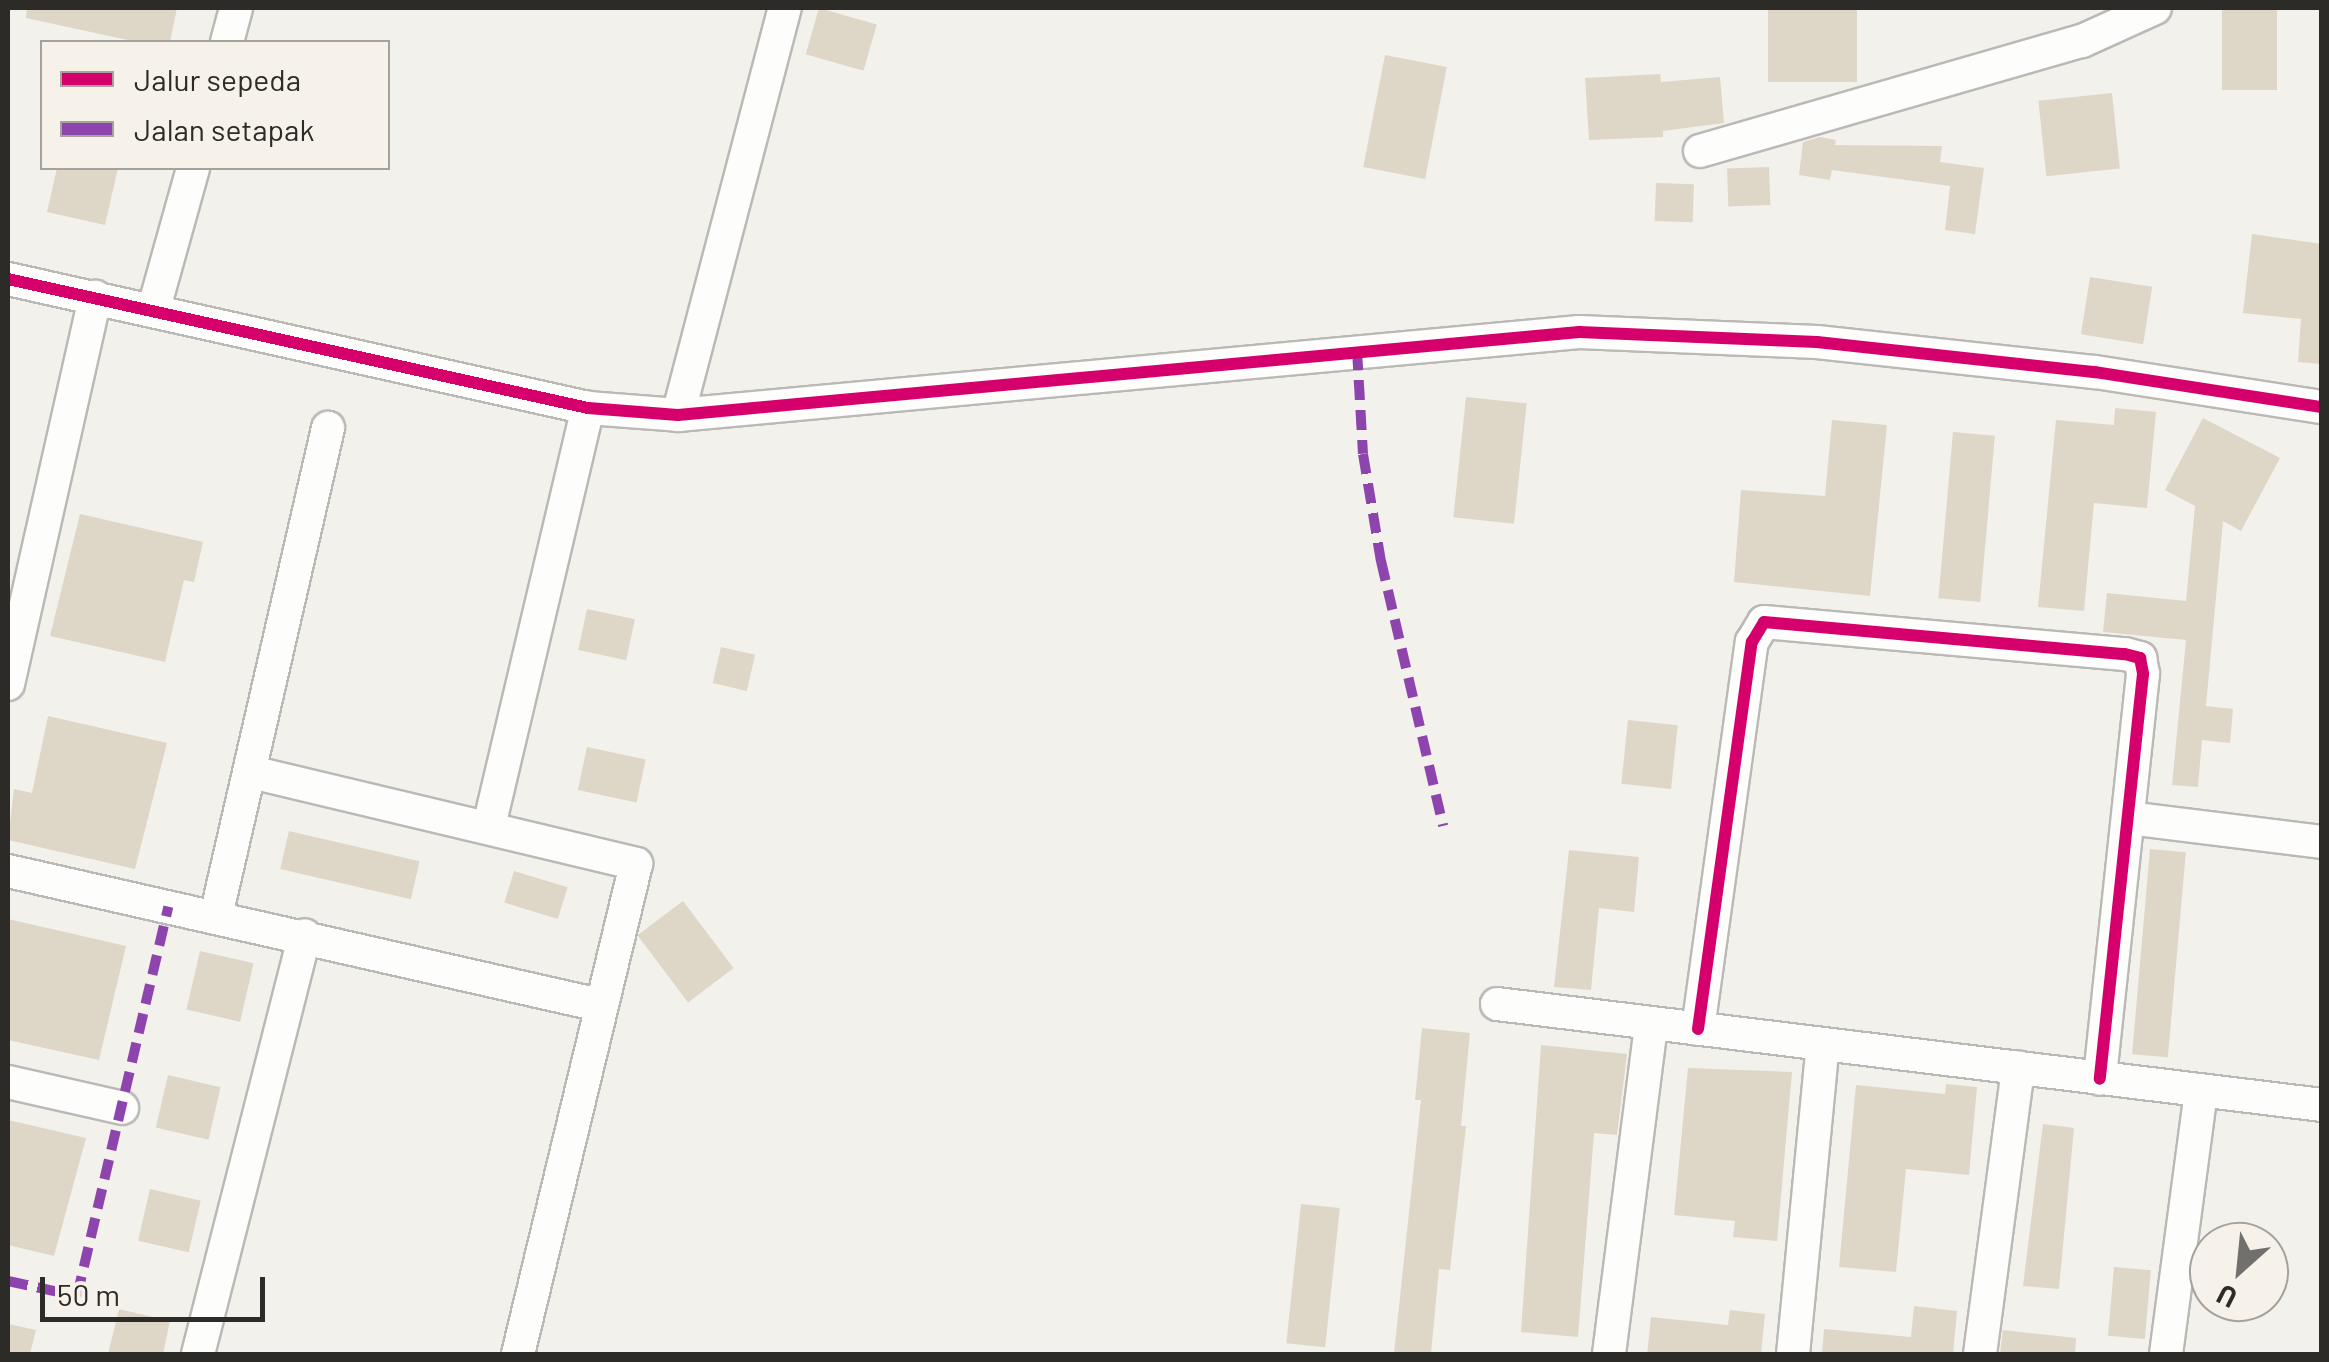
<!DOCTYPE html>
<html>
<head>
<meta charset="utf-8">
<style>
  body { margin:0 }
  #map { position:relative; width:2329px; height:1362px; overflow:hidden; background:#f3f1ec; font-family:Barlow,sans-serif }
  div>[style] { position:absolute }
  .building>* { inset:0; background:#ded7c7; transform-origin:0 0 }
  .roads { filter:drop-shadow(2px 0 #bbb9b6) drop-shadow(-2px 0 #bbb9b6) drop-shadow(0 2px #bbb9b6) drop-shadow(0 -2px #bbb9b6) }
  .street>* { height:32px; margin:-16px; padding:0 16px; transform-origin:16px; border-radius:16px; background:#fdfdfc }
  .quiet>* { height:10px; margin-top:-5px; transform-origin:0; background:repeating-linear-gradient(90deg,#8e44ad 0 20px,transparent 0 30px) }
  .cycleway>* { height:12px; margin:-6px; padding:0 6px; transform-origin:6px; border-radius:6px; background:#d6006c }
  span { translate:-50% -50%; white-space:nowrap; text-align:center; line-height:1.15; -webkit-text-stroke:8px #f6f2e9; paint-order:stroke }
  .frame { position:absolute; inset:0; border:10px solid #2c2b28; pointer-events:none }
  .legend { position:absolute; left:40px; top:40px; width:350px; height:130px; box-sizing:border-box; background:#f6f2e9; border:2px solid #a5a29c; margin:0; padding:12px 18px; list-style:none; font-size:30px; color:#2c2b28 }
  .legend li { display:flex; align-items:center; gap:20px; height:50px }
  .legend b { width:50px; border:2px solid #a5a29c }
  .north { position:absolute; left:2189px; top:1222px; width:100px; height:100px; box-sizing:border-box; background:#f6f2e9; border:2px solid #a5a29c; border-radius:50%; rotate:207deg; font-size:28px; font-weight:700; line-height:40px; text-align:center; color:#2c2b28 }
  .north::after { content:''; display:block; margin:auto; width:35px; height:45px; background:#72706d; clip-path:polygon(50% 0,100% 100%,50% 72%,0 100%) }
  .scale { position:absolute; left:40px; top:1277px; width:225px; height:45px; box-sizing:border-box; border:5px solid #2c2b28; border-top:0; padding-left:12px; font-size:30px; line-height:35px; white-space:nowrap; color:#2c2b28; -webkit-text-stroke:8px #f6f2e9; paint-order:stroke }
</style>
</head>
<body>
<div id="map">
  <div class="building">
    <div style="clip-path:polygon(27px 8px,177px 8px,170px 42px,137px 42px,26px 18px)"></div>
    <div style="left:819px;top:8px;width:60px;height:48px;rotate:16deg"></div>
    <div style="left:1768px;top:8px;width:89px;height:74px"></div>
    <div style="left:2222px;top:8px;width:55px;height:82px"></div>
    <div style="left:1385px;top:55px;width:63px;height:114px;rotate:11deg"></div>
    <div style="clip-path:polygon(1660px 74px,1661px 82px,1720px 77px,1724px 123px,1663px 131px,1663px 137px,1589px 140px,1585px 78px)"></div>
    <div style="left:2112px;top:93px;width:76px;height:74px;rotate:84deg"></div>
    <div style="clip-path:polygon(1820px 137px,1836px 140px,1835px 145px,1942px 146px,1940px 162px,1984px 168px,1975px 234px,1945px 230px,1950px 186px,1832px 170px,1830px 180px,1799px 175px,1803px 142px)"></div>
    <div style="left:1769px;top:167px;width:38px;height:42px;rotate:88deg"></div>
    <div style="clip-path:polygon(57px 168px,118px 168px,105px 225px,47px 212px)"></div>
    <div style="left:1656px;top:183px;width:38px;height:38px;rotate:2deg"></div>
    <div style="clip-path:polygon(2252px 234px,2322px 244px,2322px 364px,2298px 362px,2301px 319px,2243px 313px)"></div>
    <div style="left:2090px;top:277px;width:63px;height:58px;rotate:9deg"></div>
    <div style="left:1466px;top:397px;width:61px;height:121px;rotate:6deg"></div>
    <div style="clip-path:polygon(2115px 408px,2156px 412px,2147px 508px,2094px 503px,2084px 611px,2038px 607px,2056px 420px,2114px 425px)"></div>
    <div style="clip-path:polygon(2203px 418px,2280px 458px,2241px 531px,2223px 521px,2206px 706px,2233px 709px,2230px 743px,2202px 740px,2198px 787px,2172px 785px,2186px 640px,2103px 632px,2107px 593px,2186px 601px,2195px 506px,2165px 490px)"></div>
    <div style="clip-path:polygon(1832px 420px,1887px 425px,1870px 596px,1734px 582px,1741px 490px,1825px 496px)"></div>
    <div style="left:1953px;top:432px;width:42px;height:167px;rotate:5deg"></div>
    <div style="clip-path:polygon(80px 514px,203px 542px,194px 582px,184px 580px,165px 662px,50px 636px)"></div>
    <div style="left:587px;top:609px;width:49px;height:42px;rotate:12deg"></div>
    <div style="left:721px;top:647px;width:35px;height:37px;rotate:13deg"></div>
    <div style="clip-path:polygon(48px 716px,167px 743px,135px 869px,8px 840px,14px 789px,32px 793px)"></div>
    <div style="left:1628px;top:720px;width:50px;height:64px;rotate:6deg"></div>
    <div style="left:587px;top:747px;width:60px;height:44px;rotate:12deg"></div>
    <div style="left:289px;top:831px;width:134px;height:39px;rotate:13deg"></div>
    <div style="left:2150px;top:849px;width:36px;height:206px;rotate:5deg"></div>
    <div style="clip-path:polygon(1569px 850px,1639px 857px,1634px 912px,1599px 908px,1591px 990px,1554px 987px)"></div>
    <div style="left:514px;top:871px;width:56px;height:33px;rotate:17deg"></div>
    <div style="left:683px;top:901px;width:84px;height:57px;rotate:53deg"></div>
    <div style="clip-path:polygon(8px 919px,126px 946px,99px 1060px,8px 1040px)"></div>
    <div style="left:200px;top:951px;width:55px;height:60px;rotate:13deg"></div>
    <div style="clip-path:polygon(1422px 1028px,1470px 1033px,1461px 1126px,1466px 1126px,1450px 1270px,1439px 1269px,1431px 1354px,1407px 1354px,1394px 1353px,1421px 1100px,1415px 1100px)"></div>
    <div style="clip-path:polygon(1541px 1045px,1627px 1054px,1617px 1135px,1594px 1133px,1578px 1337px,1521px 1332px)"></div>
    <div style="clip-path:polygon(1688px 1068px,1792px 1072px,1777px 1241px,1733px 1237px,1735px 1221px,1674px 1215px)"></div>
    <div style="left:168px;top:1075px;width:54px;height:54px;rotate:13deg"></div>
    <div style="clip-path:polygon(1946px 1084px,1977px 1087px,1969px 1175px,1906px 1169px,1896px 1272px,1839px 1267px,1856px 1085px,1945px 1094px)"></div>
    <div style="clip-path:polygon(8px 1120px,86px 1138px,54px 1256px,8px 1245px)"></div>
    <div style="clip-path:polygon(2043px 1124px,2074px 1128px,2059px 1289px,2023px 1286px)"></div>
    <div style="left:150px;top:1189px;width:52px;height:53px;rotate:13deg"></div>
    <div style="left:1301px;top:1204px;width:39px;height:140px;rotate:6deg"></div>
    <div style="left:2114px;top:1267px;width:37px;height:69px;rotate:5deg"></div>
    <div style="clip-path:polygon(1914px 1306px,1957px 1311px,1953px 1354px,1822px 1354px,1824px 1329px,1911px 1337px)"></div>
    <div style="clip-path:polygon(119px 1309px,170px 1321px,163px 1354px,108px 1354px)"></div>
    <div style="clip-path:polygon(1730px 1310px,1765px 1314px,1761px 1354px,1647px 1354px,1651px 1317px,1728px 1325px)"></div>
    <div style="clip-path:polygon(8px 1324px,36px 1330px,30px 1354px,8px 1354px)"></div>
    <div style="clip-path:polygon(2003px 1330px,2076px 1338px,2075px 1354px,2000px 1354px)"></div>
  </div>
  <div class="roads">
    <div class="street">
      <div style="left:227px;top:42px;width:35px;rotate:-75deg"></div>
      <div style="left:1700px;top:151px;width:398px;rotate:-16.1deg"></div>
      <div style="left:2082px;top:41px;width:80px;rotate:-24.3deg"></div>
      <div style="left:8px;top:279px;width:594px;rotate:12.54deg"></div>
      <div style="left:588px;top:408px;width:90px;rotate:4.4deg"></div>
      <div style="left:678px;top:415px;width:905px;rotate:-5.26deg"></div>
      <div style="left:1579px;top:332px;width:238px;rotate:2.4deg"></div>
      <div style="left:1817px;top:342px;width:280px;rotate:6.2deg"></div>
      <div style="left:2095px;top:372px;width:230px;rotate:8.8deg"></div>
      <div style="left:154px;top:308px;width:145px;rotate:-74.4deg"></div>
      <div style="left:678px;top:415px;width:421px;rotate:-75.3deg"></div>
      <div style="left:8px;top:684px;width:397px;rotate:-77.3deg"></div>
      <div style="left:251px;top:772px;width:396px;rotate:13.4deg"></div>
      <div style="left:636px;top:864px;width:504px;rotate:103.54deg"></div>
      <div style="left:2129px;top:818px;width:194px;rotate:7.1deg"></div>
      <div style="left:489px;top:826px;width:430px;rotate:-76.7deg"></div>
      <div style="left:8px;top:871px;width:606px;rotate:12.77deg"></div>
      <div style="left:216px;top:916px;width:501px;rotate:-77.07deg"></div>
      <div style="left:1497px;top:1004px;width:831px;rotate:6.98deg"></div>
      <div style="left:1698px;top:1029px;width:391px;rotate:-82.1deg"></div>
      <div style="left:1752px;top:642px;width:23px;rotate:-59deg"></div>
      <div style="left:1764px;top:622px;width:362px;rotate:5.1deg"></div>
      <div style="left:2125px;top:654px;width:16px;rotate:15deg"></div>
      <div style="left:2140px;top:658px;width:16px;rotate:79deg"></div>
      <div style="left:2143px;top:674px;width:407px;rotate:96.1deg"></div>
      <div style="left:8px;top:1082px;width:117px;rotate:12.8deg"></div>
      <div style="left:198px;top:1354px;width:432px;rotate:-75.7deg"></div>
      <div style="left:1609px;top:1354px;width:333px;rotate:-82.7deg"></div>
      <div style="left:1793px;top:1354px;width:311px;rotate:-84.5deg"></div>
      <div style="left:1980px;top:1354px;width:289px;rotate:-82.4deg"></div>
      <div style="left:2166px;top:1354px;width:265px;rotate:-82.4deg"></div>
    </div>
  </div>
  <div class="quiet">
    <div style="left:1357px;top:350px;width:104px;rotate:86.7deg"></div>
    <div style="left:1363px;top:454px;width:109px;rotate:80.5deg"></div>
    <div style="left:1381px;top:561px;width:272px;rotate:76.8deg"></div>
    <div style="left:8px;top:1281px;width:71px;rotate:12.3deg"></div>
    <div style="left:77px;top:1296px;width:400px;rotate:-76.8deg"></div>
  </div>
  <div class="cycleway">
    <div style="left:8px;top:279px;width:594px;rotate:12.54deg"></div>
    <div style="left:588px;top:408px;width:90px;rotate:4.4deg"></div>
    <div style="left:678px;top:415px;width:905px;rotate:-5.26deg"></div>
    <div style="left:1579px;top:332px;width:238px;rotate:2.4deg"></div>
    <div style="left:1817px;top:342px;width:280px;rotate:6.2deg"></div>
    <div style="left:2095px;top:372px;width:230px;rotate:8.8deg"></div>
    <div style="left:1698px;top:1029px;width:391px;rotate:-82.1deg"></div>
    <div style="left:1752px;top:642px;width:23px;rotate:-59deg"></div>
    <div style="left:1764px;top:622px;width:362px;rotate:5.1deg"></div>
    <div style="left:2125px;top:654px;width:16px;rotate:15deg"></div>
    <div style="left:2140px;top:658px;width:16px;rotate:79deg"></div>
    <div style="left:2143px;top:674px;width:407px;rotate:96.1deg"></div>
  </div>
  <div class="frame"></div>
  <ul class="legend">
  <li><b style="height:12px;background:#d6006c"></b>Jalur sepeda</li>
  <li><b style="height:12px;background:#8e44ad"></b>Jalan setapak</li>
  </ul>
  <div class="north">U</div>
  <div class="scale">50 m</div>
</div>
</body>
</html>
